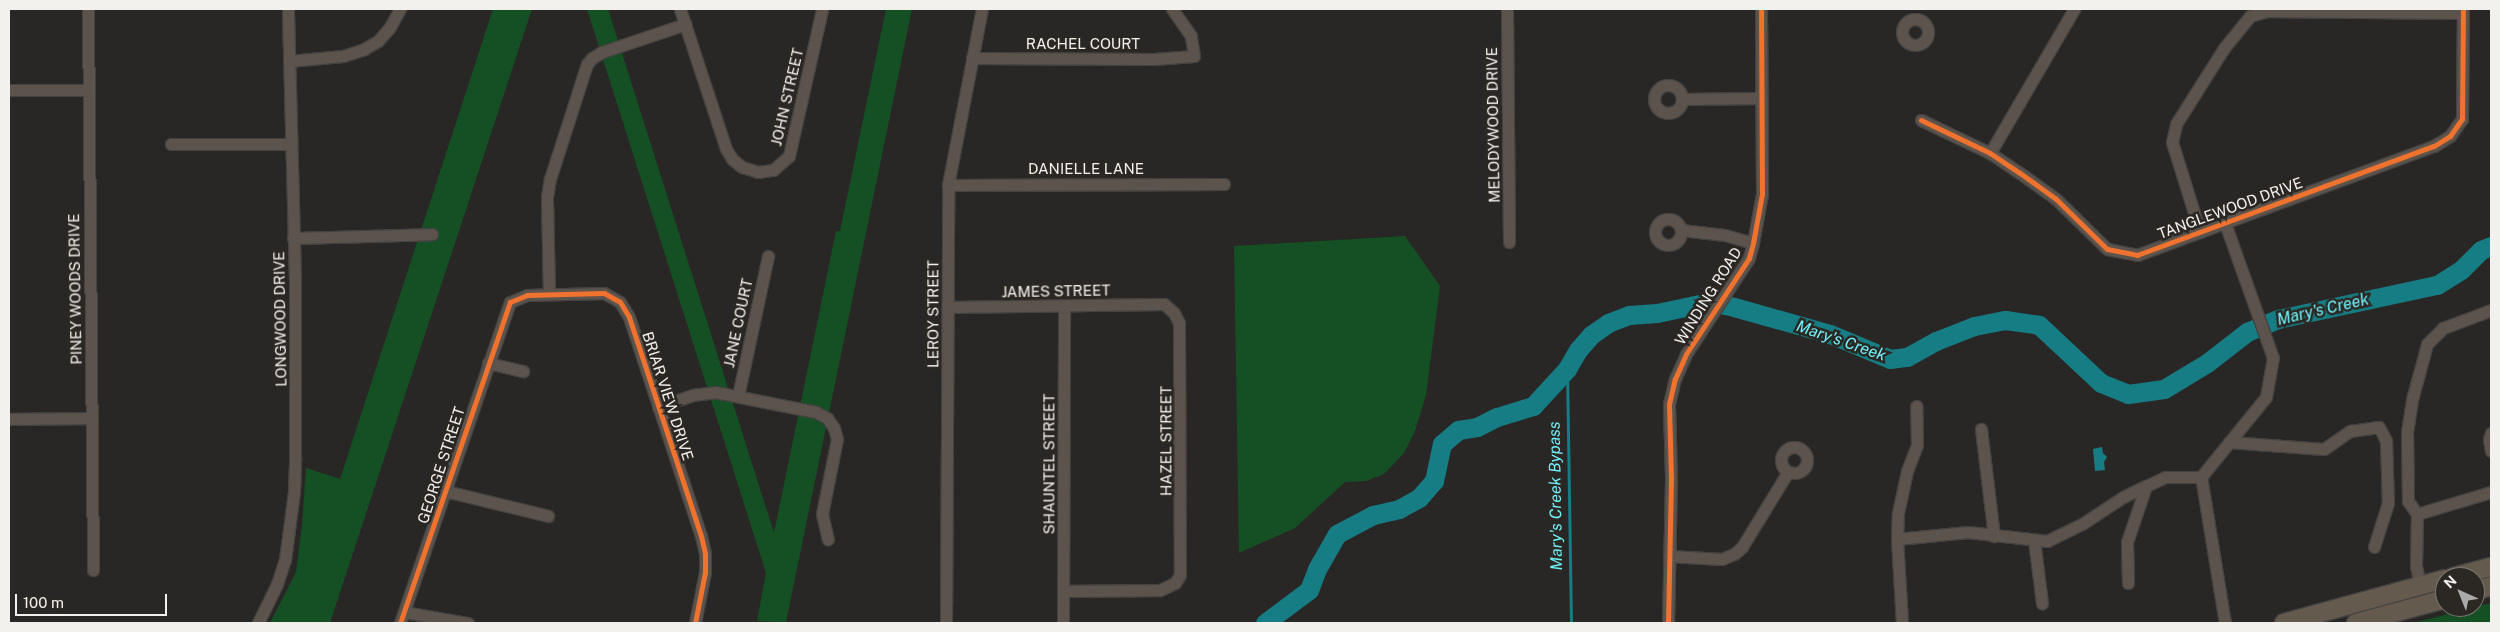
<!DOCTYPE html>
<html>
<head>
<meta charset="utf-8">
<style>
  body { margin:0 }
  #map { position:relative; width:2500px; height:632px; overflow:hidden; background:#292725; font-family:"Public Sans",sans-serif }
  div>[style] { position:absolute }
  .green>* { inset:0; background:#145023 }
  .water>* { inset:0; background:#167d85 }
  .stream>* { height:3px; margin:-1.5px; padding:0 1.5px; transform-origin:1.5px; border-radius:1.5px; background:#167d85 }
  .river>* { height:19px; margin:-9.5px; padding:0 9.5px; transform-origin:9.5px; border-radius:9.5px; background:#167d85 }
  .roads { filter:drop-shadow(1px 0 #444342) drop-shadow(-1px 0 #444342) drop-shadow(0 1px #444342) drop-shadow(0 -1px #444342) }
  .street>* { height:11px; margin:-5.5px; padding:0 5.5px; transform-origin:5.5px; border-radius:5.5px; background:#5c544c }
  .street>.ring { margin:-5.5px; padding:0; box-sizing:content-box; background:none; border:11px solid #5c544c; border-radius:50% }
  .primary>* { height:18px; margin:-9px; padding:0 9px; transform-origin:9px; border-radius:9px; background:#645a4d }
  .cycleway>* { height:5px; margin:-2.5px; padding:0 2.5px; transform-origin:2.5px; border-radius:2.5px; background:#ef722f }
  span { translate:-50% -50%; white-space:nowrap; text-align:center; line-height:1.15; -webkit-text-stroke:5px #2b2723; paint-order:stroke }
  .street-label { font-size:15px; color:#f3f1ee }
  .water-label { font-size:16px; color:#6ff3fe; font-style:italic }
  .frame { position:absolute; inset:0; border:10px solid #f3f1ee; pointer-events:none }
  .north { position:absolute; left:2435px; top:567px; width:50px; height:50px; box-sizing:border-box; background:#2b2723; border:1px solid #7b7874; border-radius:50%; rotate:316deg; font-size:14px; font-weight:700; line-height:20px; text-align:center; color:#f3f1ee }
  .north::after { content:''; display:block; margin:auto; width:18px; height:22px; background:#acaaa8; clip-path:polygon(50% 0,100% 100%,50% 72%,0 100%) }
  .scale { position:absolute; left:15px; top:594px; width:152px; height:22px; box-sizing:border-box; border:2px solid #f3f1ee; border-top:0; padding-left:6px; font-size:15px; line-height:18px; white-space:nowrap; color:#f3f1ee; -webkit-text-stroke:4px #2b2723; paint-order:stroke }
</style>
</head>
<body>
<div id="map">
  <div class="green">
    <div style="clip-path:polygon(493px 9px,532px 9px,330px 623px,270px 623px,296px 572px,302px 526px,306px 468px,340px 479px)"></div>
    <div style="clip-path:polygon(587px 9px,608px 9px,774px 533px,836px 231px,840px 231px,886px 9px,912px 9px,786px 622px,757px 621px,766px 573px)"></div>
    <div style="clip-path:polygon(1405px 236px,1440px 286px,1426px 395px,1415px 431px,1404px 453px,1384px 474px,1366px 481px,1345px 482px,1295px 528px,1239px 553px,1234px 246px)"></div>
    <div style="clip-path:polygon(2491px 603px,2491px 623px,2413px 623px)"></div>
  </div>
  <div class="water">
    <div style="clip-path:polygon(2102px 447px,2103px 453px,2107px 457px,2104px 462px,2105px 470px,2095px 471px,2093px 449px)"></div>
  </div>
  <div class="stream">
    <div style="left:1567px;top:369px;width:254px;rotate:89.1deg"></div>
  </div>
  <div class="river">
    <div style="left:1265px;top:623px;width:55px;rotate:-36.9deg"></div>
    <div style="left:1309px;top:590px;width:22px;rotate:-69deg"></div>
    <div style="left:1317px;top:569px;width:40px;rotate:-60.3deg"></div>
    <div style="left:1337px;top:534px;width:41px;rotate:-27.8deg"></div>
    <div style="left:1373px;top:515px;width:27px;rotate:-13deg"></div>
    <div style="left:1399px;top:509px;width:23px;rotate:-29deg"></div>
    <div style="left:1419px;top:498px;width:23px;rotate:-49deg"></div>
    <div style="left:1434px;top:481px;width:38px;rotate:-78deg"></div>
    <div style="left:1442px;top:444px;width:21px;rotate:-41deg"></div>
    <div style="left:1458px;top:430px;width:19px;rotate:-9deg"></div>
    <div style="left:1477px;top:427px;width:22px;rotate:-27deg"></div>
    <div style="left:1497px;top:417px;width:38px;rotate:-17deg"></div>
    <div style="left:1533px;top:406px;width:50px;rotate:-47.4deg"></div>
    <div style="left:1567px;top:369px;width:22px;rotate:-60deg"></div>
    <div style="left:1578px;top:350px;width:20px;rotate:-49deg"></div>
    <div style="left:1591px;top:335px;width:21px;rotate:-35deg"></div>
    <div style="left:1608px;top:323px;width:22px;rotate:-21deg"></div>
    <div style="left:1629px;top:315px;width:28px;rotate:-4deg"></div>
    <div style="left:1657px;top:313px;width:53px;rotate:-11.9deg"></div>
    <div style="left:1709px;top:302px;width:25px;rotate:11deg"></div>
    <div style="left:1734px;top:307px;width:100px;rotate:15.7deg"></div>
    <div style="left:1830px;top:334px;width:65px;rotate:22.6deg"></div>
    <div style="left:1890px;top:359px;width:17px;rotate:-7deg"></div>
    <div style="left:1907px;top:357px;width:33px;rotate:-29deg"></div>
    <div style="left:1936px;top:341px;width:41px;rotate:-21.5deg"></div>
    <div style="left:1974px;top:326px;width:32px;rotate:-11deg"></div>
    <div style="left:2005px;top:320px;width:34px;rotate:8deg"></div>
    <div style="left:2039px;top:325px;width:85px;rotate:43.1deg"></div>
    <div style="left:2101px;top:383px;width:29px;rotate:22deg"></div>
    <div style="left:2128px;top:394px;width:36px;rotate:-8deg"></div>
    <div style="left:2164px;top:389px;width:50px;rotate:-31.2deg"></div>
    <div style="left:2207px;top:363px;width:51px;rotate:-37.8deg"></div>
    <div style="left:2247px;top:332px;width:34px;rotate:-23deg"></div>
    <div style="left:2278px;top:319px;width:163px;rotate:-12.1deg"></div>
    <div style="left:2437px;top:285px;width:28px;rotate:-32deg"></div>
    <div style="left:2461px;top:270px;width:28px;rotate:-45deg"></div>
    <div style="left:2481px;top:250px;width:11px;rotate:-22deg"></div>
  </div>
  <div class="roads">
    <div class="street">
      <div style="left:88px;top:9px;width:561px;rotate:89.49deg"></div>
      <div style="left:680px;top:9px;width:147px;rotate:71.8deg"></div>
      <div style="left:726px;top:149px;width:12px;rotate:59deg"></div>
      <div style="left:732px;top:159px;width:13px;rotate:39deg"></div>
      <div style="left:742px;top:167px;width:17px;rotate:17deg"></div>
      <div style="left:758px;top:172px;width:15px;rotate:-8deg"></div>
      <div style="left:773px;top:170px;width:21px;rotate:-41deg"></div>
      <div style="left:789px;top:156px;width:151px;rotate:-77.3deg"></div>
      <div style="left:1507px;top:9px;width:233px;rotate:89.5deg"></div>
      <div class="ring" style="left:1902px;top:19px;width:15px;height:15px"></div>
      <div style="left:972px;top:58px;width:182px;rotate:0.3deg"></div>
      <div style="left:1154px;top:59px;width:40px;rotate:-4.3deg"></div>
      <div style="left:1194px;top:56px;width:20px;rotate:-99deg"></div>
      <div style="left:1191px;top:36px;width:33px;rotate:-125deg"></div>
      <div style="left:289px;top:61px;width:54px;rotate:-5.3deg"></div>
      <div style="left:343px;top:56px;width:22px;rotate:-18deg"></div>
      <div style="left:364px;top:49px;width:16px;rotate:-30deg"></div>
      <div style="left:378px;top:41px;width:18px;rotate:-49deg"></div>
      <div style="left:390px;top:27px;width:21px;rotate:-61deg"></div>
      <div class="ring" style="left:1654px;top:85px;width:17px;height:17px"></div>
      <div style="left:9px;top:90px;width:79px"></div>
      <div style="left:1682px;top:99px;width:79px;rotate:-0.7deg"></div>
      <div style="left:1921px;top:120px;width:76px;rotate:25.6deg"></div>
      <div style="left:1990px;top:153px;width:36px;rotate:34deg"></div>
      <div style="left:2020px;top:173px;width:44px;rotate:35.8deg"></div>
      <div style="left:2056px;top:199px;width:71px;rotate:44.4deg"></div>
      <div style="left:2107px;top:249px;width:31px;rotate:11deg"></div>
      <div style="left:2137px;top:255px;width:316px;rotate:-20.2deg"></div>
      <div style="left:2434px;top:146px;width:19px;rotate:-32deg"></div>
      <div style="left:2450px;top:136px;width:21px;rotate:-55deg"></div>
      <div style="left:2462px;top:119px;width:110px;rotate:-89.5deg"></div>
      <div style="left:171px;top:144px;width:119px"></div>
      <div style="left:1990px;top:153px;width:167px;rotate:-59.7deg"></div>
      <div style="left:948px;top:185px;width:276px;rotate:-0.2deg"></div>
      <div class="ring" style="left:1655px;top:219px;width:15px;height:15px"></div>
      <div style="left:1681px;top:230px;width:44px;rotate:6.5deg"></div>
      <div style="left:1725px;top:235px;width:29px;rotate:16deg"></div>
      <div style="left:2200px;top:232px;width:94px;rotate:-107.3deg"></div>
      <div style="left:2172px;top:142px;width:18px;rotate:-77deg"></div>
      <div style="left:2176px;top:124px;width:90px;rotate:-57.7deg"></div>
      <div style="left:2224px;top:48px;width:41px;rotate:-50.9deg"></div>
      <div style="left:2250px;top:16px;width:18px;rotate:-16deg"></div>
      <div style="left:2267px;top:11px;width:196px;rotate:0.6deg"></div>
      <div style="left:293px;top:238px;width:139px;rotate:-1.6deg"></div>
      <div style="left:549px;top:294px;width:97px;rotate:-91.2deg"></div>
      <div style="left:547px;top:197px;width:18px;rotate:-81deg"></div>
      <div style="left:550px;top:179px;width:121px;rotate:-72.2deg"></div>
      <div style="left:587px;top:64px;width:8px;rotate:-50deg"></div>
      <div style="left:592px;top:58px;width:12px;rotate:-31deg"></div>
      <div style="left:602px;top:52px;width:88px;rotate:-18.6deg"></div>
      <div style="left:949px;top:307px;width:215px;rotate:-0.8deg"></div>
      <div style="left:1164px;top:304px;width:13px;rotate:42deg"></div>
      <div style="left:1174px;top:313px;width:11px;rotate:63deg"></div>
      <div style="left:1179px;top:323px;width:252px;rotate:89.8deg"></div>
      <div style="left:1180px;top:575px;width:9px;rotate:122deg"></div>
      <div style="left:1175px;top:583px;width:17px;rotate:155deg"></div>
      <div style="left:1160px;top:590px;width:96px;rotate:179.4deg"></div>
      <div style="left:488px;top:363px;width:36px;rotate:13deg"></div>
      <div style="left:738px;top:396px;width:143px;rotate:-77.9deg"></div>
      <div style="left:658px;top:407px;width:36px;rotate:-19deg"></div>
      <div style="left:692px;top:395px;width:23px;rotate:-7deg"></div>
      <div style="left:715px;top:392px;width:103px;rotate:11.2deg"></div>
      <div style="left:816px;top:412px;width:13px;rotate:29deg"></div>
      <div style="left:827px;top:418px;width:12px;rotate:55deg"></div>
      <div style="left:834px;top:428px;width:11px;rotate:75deg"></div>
      <div style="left:837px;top:439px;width:76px;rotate:101.3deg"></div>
      <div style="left:822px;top:514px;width:26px;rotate:77deg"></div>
      <div style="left:9px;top:419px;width:83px;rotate:-0.7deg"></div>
      <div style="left:1981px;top:429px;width:108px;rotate:83.1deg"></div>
      <div style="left:2491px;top:433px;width:6px;rotate:108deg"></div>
      <div style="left:2489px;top:439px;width:12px;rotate:81deg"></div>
      <div style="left:2229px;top:442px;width:95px;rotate:4.2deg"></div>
      <div style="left:2324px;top:449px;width:32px;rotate:-35deg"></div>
      <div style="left:2350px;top:431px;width:29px;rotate:-8deg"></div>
      <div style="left:2379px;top:427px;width:16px;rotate:63deg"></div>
      <div style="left:2386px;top:441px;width:62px;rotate:88.2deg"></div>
      <div style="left:2388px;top:503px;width:46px;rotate:107.7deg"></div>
      <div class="ring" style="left:1781px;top:447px;width:15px;height:15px"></div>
      <div style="left:445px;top:491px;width:106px;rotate:13.6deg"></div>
      <div style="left:2417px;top:514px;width:77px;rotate:-16.6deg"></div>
      <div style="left:1897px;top:539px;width:71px;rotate:-5.6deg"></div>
      <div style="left:1968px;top:532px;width:80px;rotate:6.5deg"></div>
      <div style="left:2047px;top:541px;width:39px;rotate:-26deg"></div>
      <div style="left:2082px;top:524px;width:49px;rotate:-33.4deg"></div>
      <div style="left:2123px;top:497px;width:25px;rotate:-26deg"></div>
      <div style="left:2034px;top:540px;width:64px;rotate:82.8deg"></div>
      <div style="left:1669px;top:556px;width:53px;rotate:3.2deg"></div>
      <div style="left:1722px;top:559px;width:13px;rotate:-23deg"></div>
      <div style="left:1734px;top:554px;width:11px;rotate:-41deg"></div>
      <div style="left:1742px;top:547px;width:88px;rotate:-58.5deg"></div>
      <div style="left:2128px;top:583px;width:41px;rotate:-91.4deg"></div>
      <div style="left:2127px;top:542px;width:59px;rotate:-71.3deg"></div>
      <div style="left:2146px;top:486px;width:21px;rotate:-25deg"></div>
      <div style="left:2165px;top:477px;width:36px"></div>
      <div style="left:2420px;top:586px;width:20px;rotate:-101deg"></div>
      <div style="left:2416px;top:566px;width:52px;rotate:-88.9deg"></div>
      <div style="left:2417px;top:514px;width:16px;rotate:-125deg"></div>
      <div style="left:2408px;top:501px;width:69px;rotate:-90.8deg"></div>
      <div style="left:2407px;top:432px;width:36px;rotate:-81deg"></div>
      <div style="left:2413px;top:396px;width:54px;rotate:-74.9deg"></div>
      <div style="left:2427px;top:344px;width:23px;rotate:-45deg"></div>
      <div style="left:2443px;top:328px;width:51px;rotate:-20.6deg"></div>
      <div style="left:404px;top:612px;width:65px;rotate:9.8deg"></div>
      <div style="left:258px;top:623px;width:43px;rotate:-64deg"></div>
      <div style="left:277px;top:584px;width:25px;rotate:-72deg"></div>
      <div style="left:285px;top:560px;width:69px;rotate:-82.5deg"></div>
      <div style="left:294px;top:492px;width:35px;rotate:-88deg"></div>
      <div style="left:295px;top:457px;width:177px;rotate:-90deg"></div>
      <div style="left:295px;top:280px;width:271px;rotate:-91.5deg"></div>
      <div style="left:400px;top:623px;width:339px;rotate:-71.1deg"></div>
      <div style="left:510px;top:302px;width:18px;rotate:-22deg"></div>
      <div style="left:527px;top:295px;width:77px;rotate:-1.5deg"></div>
      <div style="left:604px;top:293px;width:18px;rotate:29deg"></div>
      <div style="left:620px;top:302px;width:17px;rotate:59deg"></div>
      <div style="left:629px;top:317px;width:231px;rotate:71.8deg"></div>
      <div style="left:701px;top:536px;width:18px;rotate:77deg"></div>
      <div style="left:705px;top:554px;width:18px;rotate:90deg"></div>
      <div style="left:705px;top:572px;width:52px;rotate:101.1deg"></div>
      <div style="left:946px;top:623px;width:438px;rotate:-89.7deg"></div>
      <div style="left:948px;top:185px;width:179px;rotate:-79.1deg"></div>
      <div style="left:1063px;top:623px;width:317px;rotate:-89.8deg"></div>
      <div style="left:1668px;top:623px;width:146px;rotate:-88.8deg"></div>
      <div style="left:1671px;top:477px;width:73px;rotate:-91.6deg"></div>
      <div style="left:1669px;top:404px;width:26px;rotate:-77deg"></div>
      <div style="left:1675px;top:379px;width:27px;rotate:-66deg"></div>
      <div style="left:1686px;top:354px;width:115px;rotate:-56.7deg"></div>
      <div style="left:1749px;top:258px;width:16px;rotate:-75deg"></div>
      <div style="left:1753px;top:243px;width:50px;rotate:-79.6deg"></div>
      <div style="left:1762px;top:194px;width:185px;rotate:-90.3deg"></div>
      <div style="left:1902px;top:623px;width:84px;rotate:-93.4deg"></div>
      <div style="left:1897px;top:539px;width:26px;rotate:-88deg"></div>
      <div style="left:1898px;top:513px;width:43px;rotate:-77.9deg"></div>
      <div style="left:1907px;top:471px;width:28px;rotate:-69deg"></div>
      <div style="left:1917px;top:445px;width:39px;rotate:-91deg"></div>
      <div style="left:2225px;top:623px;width:148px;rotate:-99.3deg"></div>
      <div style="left:2201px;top:477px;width:103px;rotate:-50.9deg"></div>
      <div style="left:2266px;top:397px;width:40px;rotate:-80deg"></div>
      <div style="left:2273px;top:358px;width:143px;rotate:-109.6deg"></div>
    </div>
    <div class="primary">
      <div style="left:2453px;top:577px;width:39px;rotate:-15deg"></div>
      <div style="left:2475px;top:591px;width:17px;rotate:-17deg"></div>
      <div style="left:2284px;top:623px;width:167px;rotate:-15.3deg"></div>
      <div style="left:2356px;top:623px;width:92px;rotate:-15.1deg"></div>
    </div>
  </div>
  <div class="cycleway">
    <div style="left:1921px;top:120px;width:76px;rotate:25.6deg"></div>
    <div style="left:1990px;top:153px;width:36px;rotate:34deg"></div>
    <div style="left:2020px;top:173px;width:44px;rotate:35.8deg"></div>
    <div style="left:2056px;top:199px;width:71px;rotate:44.4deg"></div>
    <div style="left:2107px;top:249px;width:31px;rotate:11deg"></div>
    <div style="left:2137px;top:255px;width:316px;rotate:-20.2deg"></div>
    <div style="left:2434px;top:146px;width:19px;rotate:-32deg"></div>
    <div style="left:2450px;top:136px;width:21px;rotate:-55deg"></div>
    <div style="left:2462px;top:119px;width:110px;rotate:-89.5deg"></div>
    <div style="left:400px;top:623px;width:339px;rotate:-71.1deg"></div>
    <div style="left:510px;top:302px;width:18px;rotate:-22deg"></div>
    <div style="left:527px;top:295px;width:77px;rotate:-1.5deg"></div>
    <div style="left:604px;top:293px;width:18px;rotate:29deg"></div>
    <div style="left:620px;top:302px;width:17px;rotate:59deg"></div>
    <div style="left:629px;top:317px;width:231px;rotate:71.8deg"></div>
    <div style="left:701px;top:536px;width:18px;rotate:77deg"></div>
    <div style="left:705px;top:554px;width:18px;rotate:90deg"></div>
    <div style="left:705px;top:572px;width:52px;rotate:101.1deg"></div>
    <div style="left:1668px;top:623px;width:146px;rotate:-88.8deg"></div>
    <div style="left:1671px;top:477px;width:73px;rotate:-91.6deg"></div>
    <div style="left:1669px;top:404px;width:26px;rotate:-77deg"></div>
    <div style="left:1675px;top:379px;width:27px;rotate:-66deg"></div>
    <div style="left:1686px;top:354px;width:115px;rotate:-56.7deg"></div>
    <div style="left:1749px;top:258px;width:16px;rotate:-75deg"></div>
    <div style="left:1753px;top:243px;width:50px;rotate:-79.6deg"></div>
    <div style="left:1762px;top:194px;width:185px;rotate:-90.3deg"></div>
  </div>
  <div class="street-label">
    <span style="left:1083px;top:44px">RACHEL COURT</span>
    <span style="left:787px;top:97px;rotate:-77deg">JOHN STREET</span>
    <span style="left:1493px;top:125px;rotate:-91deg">MELODYWOOD DRIVE</span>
    <span style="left:1086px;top:169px">DANIELLE LANE</span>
    <span style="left:2230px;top:208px;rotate:-20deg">TANGLEWOOD DRIVE</span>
    <span style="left:75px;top:289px;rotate:-91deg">PINEY WOODS DRIVE</span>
    <span style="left:1056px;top:291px;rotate:-1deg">JAMES STREET</span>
    <span style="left:1708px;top:296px;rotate:-58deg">WINDING ROAD</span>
    <span style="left:933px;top:314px;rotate:-90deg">LEROY STREET</span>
    <span style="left:280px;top:319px;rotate:-91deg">LONGWOOD DRIVE</span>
    <span style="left:738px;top:323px;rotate:-78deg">JANE COURT</span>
    <span style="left:668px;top:396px;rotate:72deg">BRIAR VIEW DRIVE</span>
    <span style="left:1166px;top:441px;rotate:-90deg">HAZEL STREET</span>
    <span style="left:1049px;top:464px;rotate:-90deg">SHAUNTEL STREET</span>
    <span style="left:441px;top:465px;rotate:-72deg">GEORGE STREET</span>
  </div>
  <div class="water-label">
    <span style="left:2323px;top:310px;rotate:-13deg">Mary's Creek</span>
    <span style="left:1841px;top:341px;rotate:19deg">Mary's Creek</span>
    <span style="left:1556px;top:496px;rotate:-91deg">Mary's Creek Bypass</span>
  </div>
  <div class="frame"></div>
  <div class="north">N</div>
  <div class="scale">100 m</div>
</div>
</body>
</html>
